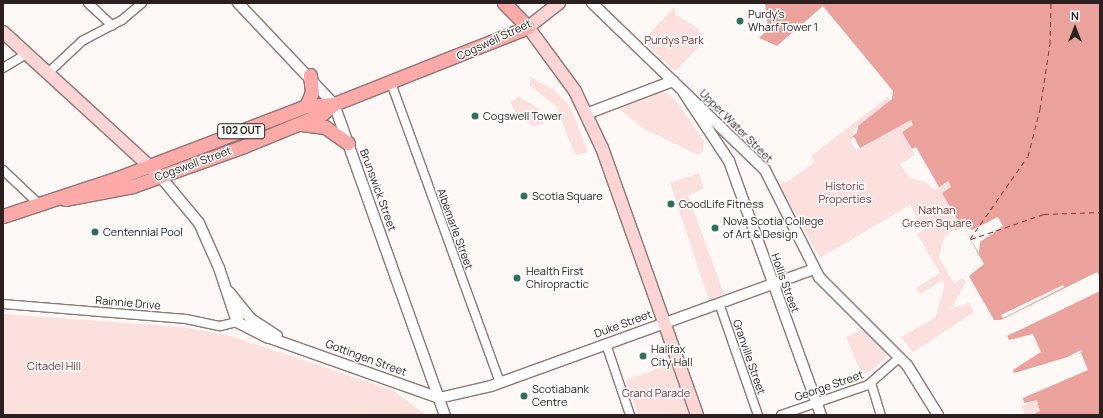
<!DOCTYPE html>
<html>
<head>
<meta charset="utf-8">
<style>
  body { margin:0 }
  #map { position:relative; width:1103px; height:418px; overflow:hidden; background:#fef8f7; font-family:Manrope,sans-serif }
  div>[style] { position:absolute }
  .green>* { inset:0; background:#fbe0de; transform-origin:0 0 }
  .water>* { inset:0; background:#eba29d }
  .pier>* { inset:0; background:#fef8f7; transform-origin:0 0 }
  .ferry>* { height:1px; margin-top:-0.5px; transform-origin:0; background:repeating-linear-gradient(90deg,#883332 0 5px,transparent 0 9px) }
  .roads { filter:drop-shadow(1px 0 #917674) drop-shadow(-1px 0 #917674) drop-shadow(0 1px #917674) drop-shadow(0 -1px #917674) }
  .minor>* { height:8px; margin:-4px; padding:0 4px; transform-origin:4px; border-radius:4px; background:#fff }
  .tertiary>* { height:10px; margin:-5px; padding:0 5px; transform-origin:5px; border-radius:5px; background:#fff }
  .secondary>* { height:12px; margin:-6px; padding:0 6px; transform-origin:6px; border-radius:6px; background:#fed5d4 }
  .primary>* { height:13px; margin:-6.5px; padding:0 6.5px; transform-origin:6.5px; border-radius:6.5px; background:#fdaaa9 }
  .dots>* { width:11px; height:11px; translate:-50% -50%; box-sizing:border-box; border:2px solid #fff; border-radius:50% }
  span { translate:-50% -50%; white-space:nowrap; text-align:center; line-height:1.15; -webkit-text-stroke:3px #fff; paint-order:stroke }
  .shield-label span { padding:1px 3px; background:#fff; border:1px solid; border-radius:3px; -webkit-text-stroke-width:0 }
  .shield-label { font-size:10px; color:#2b201f; font-weight:700 }
  .poi-label { font-size:11px; color:#2b201f }
  .left { translate:0 -50%; text-align:left }
  .street-label { font-size:11px; color:#2b201f }
  .park-label { font-size:11px; color:#812c2c }
  .frame { position:absolute; inset:0; border:4px solid #2b201f; pointer-events:none }
  .north { position:absolute; left:1055px; top:8px; width:40px; height:40px; -webkit-text-stroke:3px #fff; paint-order:stroke; rotate:0deg; font-size:11px; font-weight:700; line-height:16px; text-align:center; color:#2b201f }
  .north::after { content:''; display:block; margin:auto; width:14px; height:18px; background:#2b201f; clip-path:polygon(50% 0,100% 100%,50% 72%,0 100%) }
</style>
</head>
<body>
<div id="map">
  <div class="green">
    <div style="clip-path:polygon(674px 7px,676px 15px,698px 28px,700px 46px,675px 71px,643px 41px)"></div>
    <div style="clip-path:polygon(530px 77px,554px 90px,570px 106px,588px 152px,575px 155px,556px 106px,530px 86px)"></div>
    <div style="clip-path:polygon(661px 92px,669px 94px,680px 106px,704px 141px,703px 151px,698px 155px,643px 128px,618px 108px)"></div>
    <div style="clip-path:polygon(518px 96px,536px 107px,543px 115px,543px 124px,533px 126px,517px 116px,511px 103px)"></div>
    <div style="clip-path:polygon(889px 96px,889px 104px,854px 130px,851px 142px,856px 150px,911px 120px,914px 125px,902px 132px,915px 155px,900px 164px,910px 178px,927px 183px,934px 190px,948px 181px,951px 187px,942px 193px,958px 226px,944px 237px,939px 258px,954px 283px,963px 278px,966px 282px,951px 309px,969px 303px,974px 312px,913px 352px,901px 337px,935px 318px,944px 288px,943px 280px,920px 294px,916px 288px,940px 273px,917px 234px,924px 230px,910px 205px,820px 258px,778px 183px,787px 182px,815px 162px,811px 156px)"></div>
    <div style="clip-path:polygon(699px 173px,704px 189px,688px 195px,724px 294px,709px 301px,670px 183px)"></div>
    <div style="clip-path:polygon(3px 314px,182px 327px,231px 336px,392px 390px,426px 415px,3px 415px)"></div>
    <div style="clip-path:polygon(863px 329px,888px 355px,873px 370px,862px 375px,846px 337px)"></div>
    <div style="clip-path:polygon(671px 364px,689px 415px,639px 415px,626px 380px)"></div>
    <div style="left:1037px;top:400px;width:12px;height:17px;rotate:70deg"></div>
  </div>
  <div class="water">
    <div style="clip-path:polygon(765px 3px,1100px 3px,1100px 278px,1097px 272px,1001px 320px,994px 320px,969px 276px,984px 264px,963px 227px,955px 230px,958px 221px,942px 193px,951px 187px,948px 181px,939px 187px,916px 147px,912px 149px,902px 132px,913px 125px,911px 120px,860px 148px,854px 137px,850px 138px,857px 133px,858px 126px,892px 99px,893px 91px,823px 6px,777px 46px,759px 38px,768px 29px)"></div>
    <div style="clip-path:polygon(1100px 291px,1100px 415px,1032px 415px,1040px 411px,1037px 400px,1024px 403px,1023px 398px,1088px 370px,1081px 353px,1014px 373px,1013px 370px,1041px 352px,1033px 334px,1009px 340px,1007px 336px)"></div>
  </div>
  <div class="pier">
    <div style="clip-path:polygon(998px 217px,1003px 226px,980px 242px,979px 253px,962px 226px,972px 230px)"></div>
    <div style="clip-path:polygon(1063px 285px,1064px 287px,1003px 318px,1001px 315px)"></div>
    <div style="left:1081px;top:350px;width:2px;height:59px;rotate:63deg"></div>
  </div>
  <div class="ferry">
    <div style="left:970px;top:239px;width:101px;rotate:-55.1deg"></div>
    <div style="left:1028px;top:156px;width:49px;rotate:-75.7deg"></div>
    <div style="left:1040px;top:109px;width:66px;rotate:-81.3deg"></div>
    <div style="left:1050px;top:44px;width:41px;rotate:-88.6deg"></div>
    <div style="left:971px;top:239px;width:77px;rotate:-18.9deg"></div>
    <div style="left:1044px;top:214px;width:56px;rotate:-2deg"></div>
  </div>
  <div class="roads">
    <div class="minor">
      <div style="left:88px;top:3px;width:33px;rotate:43deg"></div>
      <div style="left:3px;top:68px;width:27px;rotate:-31deg"></div>
      <div style="left:47px;top:74px;width:48px;rotate:-43.3deg"></div>
      <div style="left:82px;top:41px;width:45px;rotate:-27.7deg"></div>
      <div style="left:122px;top:20px;width:26px;rotate:-40deg"></div>
      <div style="left:391px;top:83px;width:319px;rotate:70deg"></div>
      <div style="left:3px;top:170px;width:50px;rotate:43.4deg"></div>
      <div style="left:3px;top:304px;width:184px;rotate:4.7deg"></div>
      <div style="left:186px;top:319px;width:35px;rotate:12deg"></div>
      <div style="left:220px;top:326px;width:17px;rotate:-13deg"></div>
      <div style="left:237px;top:322px;width:13px;rotate:-63deg"></div>
      <div style="left:720px;top:306px;width:115px;rotate:70.8deg"></div>
      <div style="left:606px;top:344px;width:75px;rotate:71.3deg"></div>
      <div style="left:871px;top:383px;width:34px;rotate:73deg"></div>
      <div style="left:781px;top:415px;width:92px;rotate:-19deg"></div>
      <div style="left:868px;top:385px;width:41px;rotate:-41.1deg"></div>
    </div>
    <div class="tertiary">
      <div style="left:238px;top:3px;width:139px;rotate:46.5deg"></div>
      <div style="left:334px;top:104px;width:330px;rotate:70.4deg"></div>
      <div style="left:592px;top:3px;width:240px;rotate:44deg"></div>
      <div style="left:765px;top:170px;width:120px;rotate:63.2deg"></div>
      <div style="left:819px;top:277px;width:124px;rotate:45deg"></div>
      <div style="left:907px;top:365px;width:59px;rotate:58.2deg"></div>
      <div style="left:684px;top:93px;width:82px;rotate:56.5deg"></div>
      <div style="left:729px;top:161px;width:270px;rotate:70.1deg"></div>
      <div style="left:586px;top:114px;width:93px;rotate:-20.8deg"></div>
      <div style="left:160px;top:176px;width:61px;rotate:50.3deg"></div>
      <div style="left:199px;top:223px;width:49px;rotate:66deg"></div>
      <div style="left:219px;top:268px;width:57px;rotate:71.6deg"></div>
      <div style="left:237px;top:322px;width:34px;rotate:27deg"></div>
      <div style="left:267px;top:337px;width:182px;rotate:19.5deg"></div>
      <div style="left:439px;top:398px;width:53px;rotate:-13deg"></div>
      <div style="left:491px;top:386px;width:344px;rotate:-19.9deg"></div>
      <div style="left:229px;top:292px;width:35px;rotate:51deg"></div>
      <div style="left:251px;top:319px;width:31px;rotate:33deg"></div>
    </div>
    <div class="secondary">
      <div style="left:559px;top:3px;width:39px;rotate:142deg"></div>
      <div style="left:528px;top:27px;width:79px;rotate:53.7deg"></div>
      <div style="left:575px;top:91px;width:63px;rotate:64.7deg"></div>
      <div style="left:602px;top:148px;width:283px;rotate:70.4deg"></div>
      <div style="left:3px;top:32px;width:207px;rotate:42.5deg"></div>
    </div>
    <div class="primary">
      <div style="left:306px;top:106px;width:15px;rotate:-67deg"></div>
      <div style="left:312px;top:92px;width:17px;rotate:-97deg"></div>
      <div style="left:301px;top:124px;width:24px;rotate:7deg"></div>
      <div style="left:325px;top:127px;width:28px;rotate:35deg"></div>
      <div style="left:65px;top:199px;width:69px;rotate:-10.8deg"></div>
      <div style="left:133px;top:186px;width:118px;rotate:-19.8deg"></div>
      <div style="left:244px;top:146px;width:84px;rotate:-22.3deg"></div>
      <div style="left:322px;top:114px;width:16px;rotate:-40deg"></div>
      <div style="left:3px;top:216px;width:118px;rotate:-18.3deg"></div>
      <div style="left:115px;top:179px;width:204px;rotate:-20.9deg"></div>
      <div style="left:306px;top:106px;width:28px;rotate:-4deg"></div>
      <div style="left:334px;top:104px;width:209px;rotate:-21.6deg"></div>
      <div style="left:528px;top:27px;width:34px;rotate:-135deg"></div>
    </div>
  </div>
  <div class="dots">
    <div style="left:740px;top:21px;background:#2e6f5e"></div>
    <div style="left:475px;top:116px;background:#2e6f5e"></div>
    <div style="left:524px;top:196px;background:#2e6f5e"></div>
    <div style="left:671px;top:204px;background:#2e6f5e"></div>
    <div style="left:715px;top:228px;background:#2e6f5e"></div>
    <div style="left:95px;top:232px;background:#2e6f5e"></div>
    <div style="left:517px;top:278px;background:#2e6f5e"></div>
    <div style="left:643px;top:356px;background:#2e6f5e"></div>
    <div style="left:524px;top:396px;background:#2e6f5e"></div>
  </div>
  <div class="shield-label">
    <span style="left:241px;top:131px">102 OUT</span>
  </div>
  <div class="poi-label">
    <span class="left" style="left:748px;top:21px">Purdy's<br>Wharf Tower 1</span>
    <span class="left" style="left:483px;top:116px">Cogswell Tower</span>
    <span class="left" style="left:532px;top:196px">Scotia Square</span>
    <span class="left" style="left:679px;top:204px">GoodLife Fitness</span>
    <span class="left" style="left:723px;top:228px">Nova Scotia College<br>of Art &amp; Design</span>
    <span class="left" style="left:103px;top:232px">Centennial Pool</span>
    <span class="left" style="left:526px;top:278px">Health First<br>Chiropractic</span>
    <span class="left" style="left:651px;top:356px">Halifax<br>City Hall</span>
    <span class="left" style="left:532px;top:396px">Scotiabank<br>Centre</span>
  </div>
  <div class="street-label">
    <span style="left:494px;top:40px;rotate:-25deg">Cogswell Street</span>
    <span style="left:736px;top:126px;rotate:45deg">Upper Water Street</span>
    <span style="left:193px;top:164px;rotate:-20deg">Cogswell Street</span>
    <span style="left:378px;top:190px;rotate:70deg">Brunswick Street</span>
    <span style="left:455px;top:229px;rotate:70deg">Albemarle Street</span>
    <span style="left:785px;top:283px;rotate:70deg">Hollis Street</span>
    <span style="left:128px;top:303px;rotate:5deg">Rainnie Drive</span>
    <span style="left:623px;top:324px;rotate:-20deg">Duke Street</span>
    <span style="left:749px;top:357px;rotate:71deg">Granville Street</span>
    <span style="left:366px;top:358px;rotate:20deg">Gottingen Street</span>
    <span style="left:829px;top:386px;rotate:-19deg">George Street</span>
  </div>
  <div class="park-label">
    <span style="left:674px;top:40px">Purdys Park</span>
    <span style="left:845px;top:193px">Historic<br>Properties</span>
    <span style="left:937px;top:217px">Nathan<br>Green Square</span>
    <span style="left:54px;top:366px">Citadel Hill</span>
    <span style="left:656px;top:393px">Grand Parade</span>
  </div>
  <div class="frame"></div>
  <div class="north">N</div>
</div>
</body>
</html>
